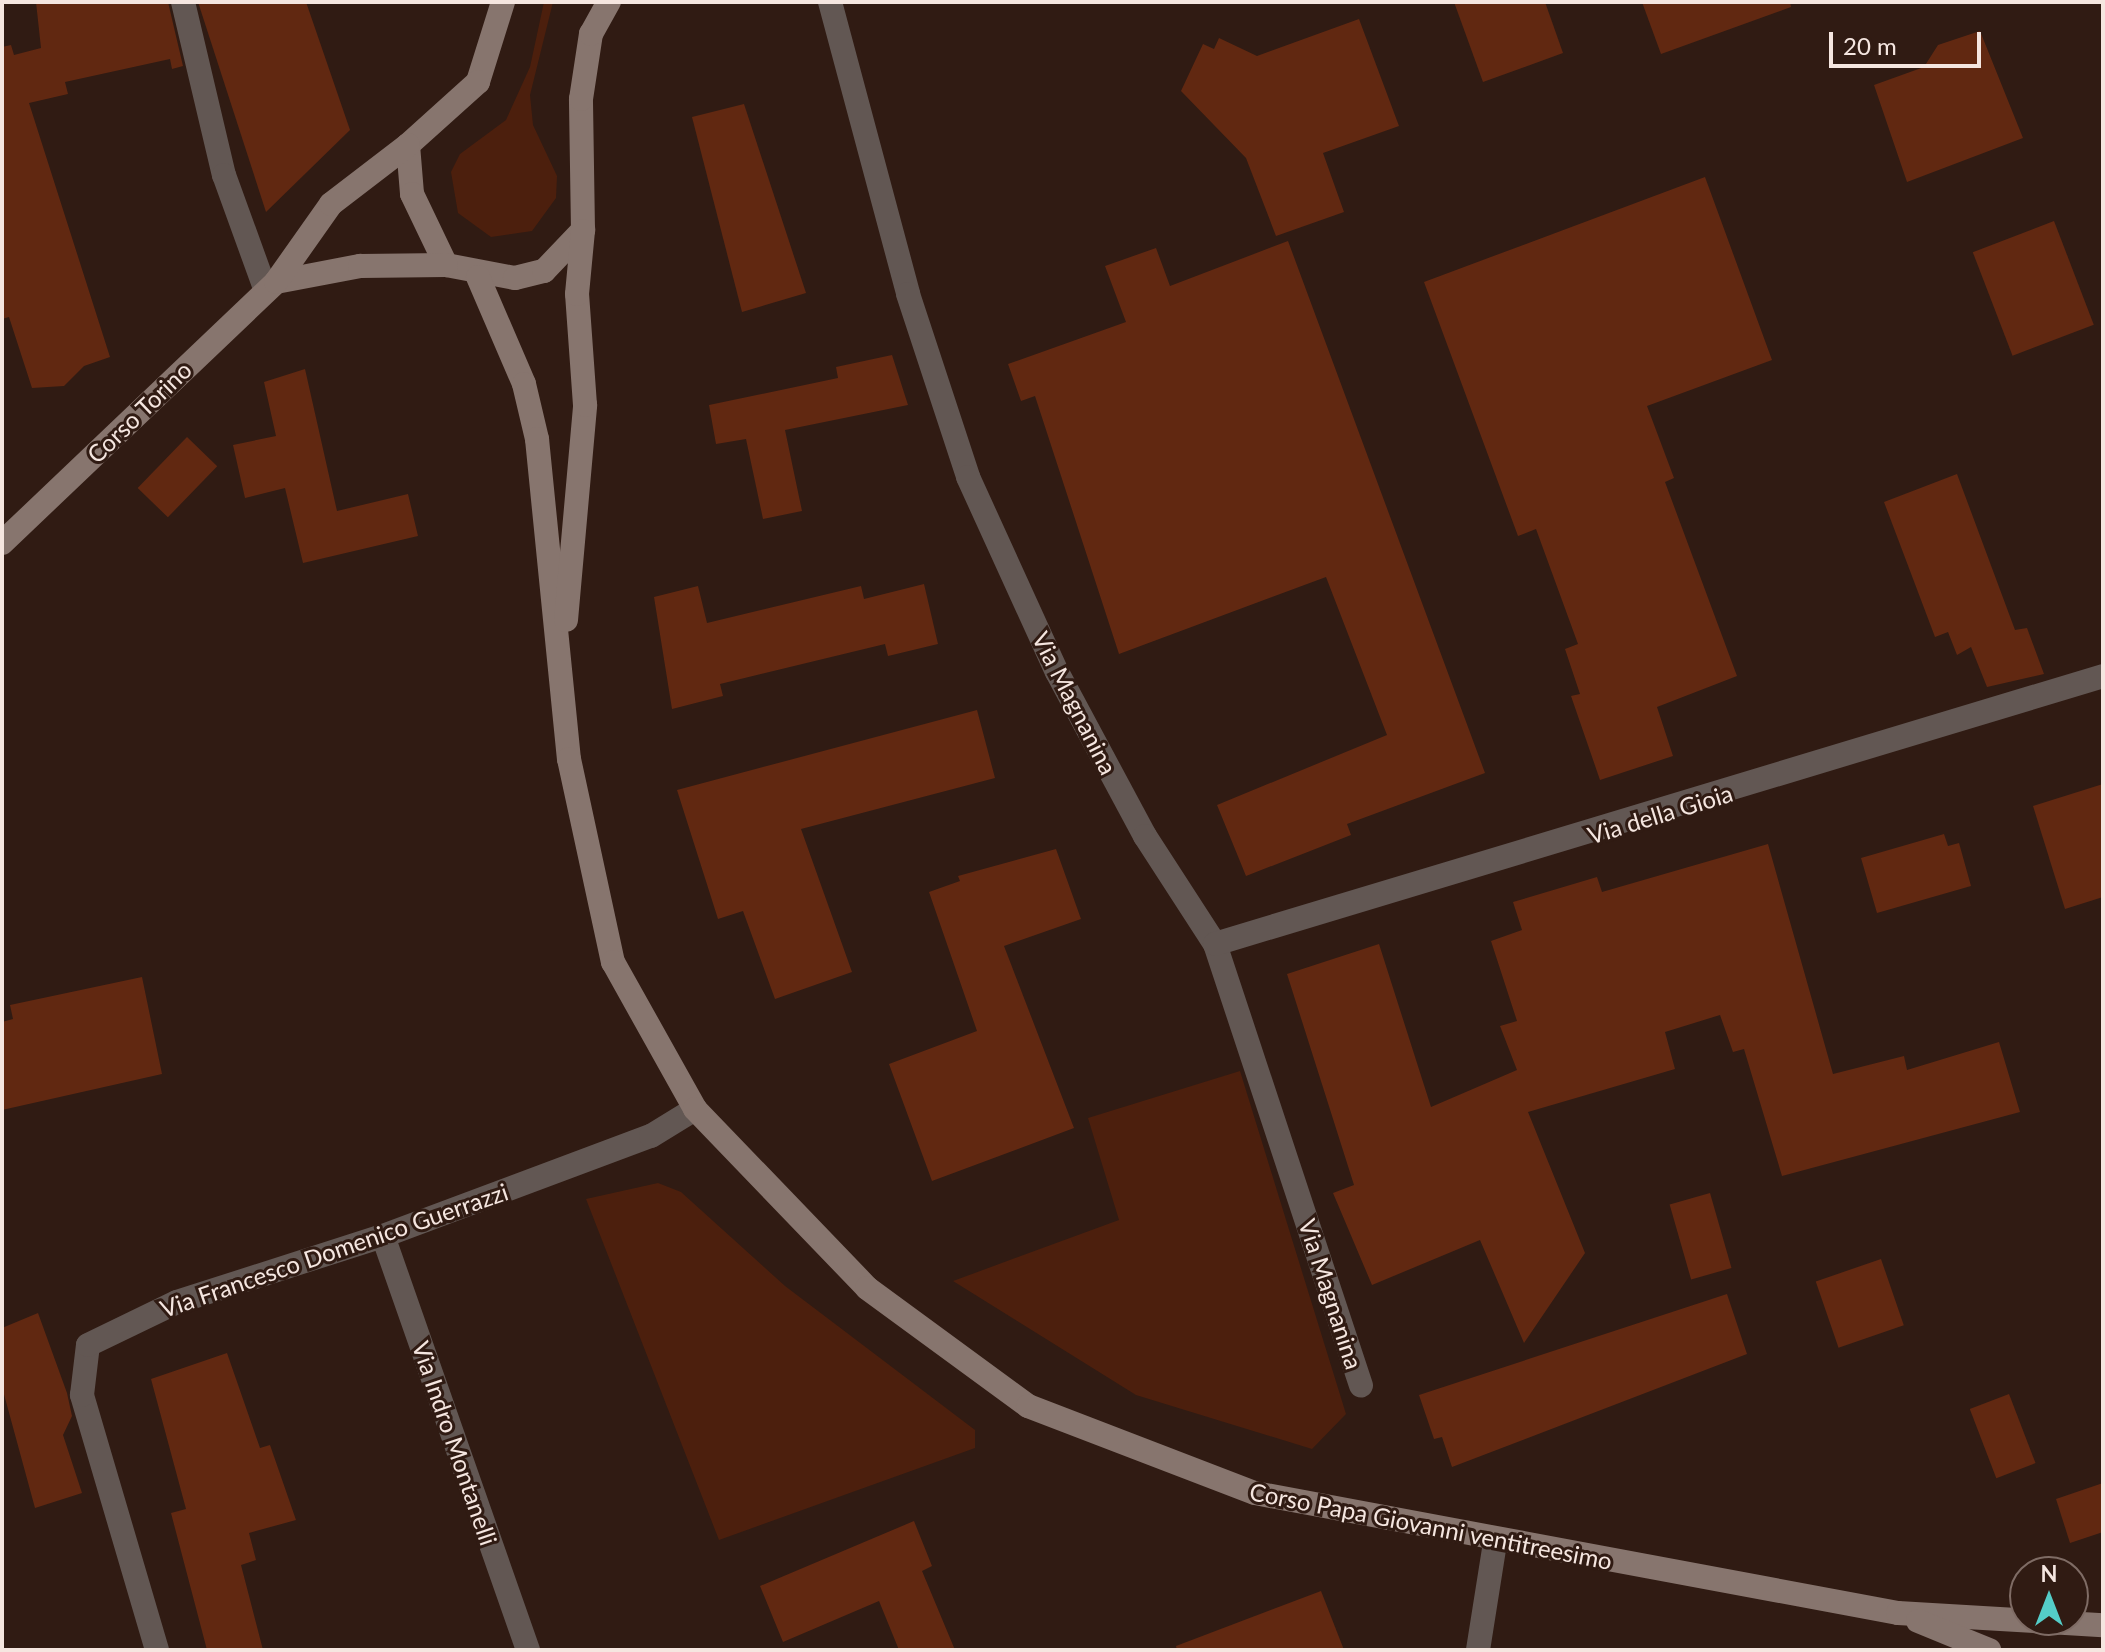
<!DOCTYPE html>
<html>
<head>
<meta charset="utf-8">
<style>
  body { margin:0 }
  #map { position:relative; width:2105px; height:1652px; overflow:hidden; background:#301b13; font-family:Lato,sans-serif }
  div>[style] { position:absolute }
  .green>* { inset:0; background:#4c1f0d }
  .building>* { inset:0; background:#612811; transform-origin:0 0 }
  .lane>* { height:24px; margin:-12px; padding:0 12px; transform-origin:12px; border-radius:12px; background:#625753 }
  .street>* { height:24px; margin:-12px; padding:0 12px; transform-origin:12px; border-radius:12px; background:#625753 }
  .secondary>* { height:24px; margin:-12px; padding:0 12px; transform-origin:12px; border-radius:12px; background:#87756e }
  span { translate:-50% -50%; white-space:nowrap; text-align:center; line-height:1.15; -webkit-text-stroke:6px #301b13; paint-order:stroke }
  .street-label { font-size:24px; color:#f5e6e0 }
  .frame { position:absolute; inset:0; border:4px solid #f5e6e0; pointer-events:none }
  .north { position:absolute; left:2009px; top:1556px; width:80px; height:80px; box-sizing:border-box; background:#301b13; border:2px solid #7f6c65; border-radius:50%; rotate:0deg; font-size:22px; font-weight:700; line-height:32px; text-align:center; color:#f5e6e0 }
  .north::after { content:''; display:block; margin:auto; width:28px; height:36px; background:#54cdc8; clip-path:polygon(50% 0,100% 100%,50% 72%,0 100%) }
  .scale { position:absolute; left:1829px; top:32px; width:152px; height:36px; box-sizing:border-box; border:4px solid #f5e6e0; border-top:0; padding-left:10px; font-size:24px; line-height:28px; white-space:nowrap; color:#f5e6e0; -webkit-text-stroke:6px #301b13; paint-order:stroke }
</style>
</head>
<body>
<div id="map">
  <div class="green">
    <div style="clip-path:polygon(544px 2px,553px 2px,530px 95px,533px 125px,557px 176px,556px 198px,532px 231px,491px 237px,458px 213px,451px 172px,460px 154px,506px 120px,530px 67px)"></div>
    <div style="clip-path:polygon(1240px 1071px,1346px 1414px,1312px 1449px,1136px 1395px,953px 1281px,1119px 1220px,1088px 1118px)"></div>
    <div style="clip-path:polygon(658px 1183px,681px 1192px,785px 1286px,975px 1430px,975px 1448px,719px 1540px,586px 1199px)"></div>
  </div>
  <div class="building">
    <div style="clip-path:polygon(36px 2px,168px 2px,183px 66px,172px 69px,170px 59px,65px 82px,68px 94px,29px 103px,110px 357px,84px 366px,64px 386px,32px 388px,9px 317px,2px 319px,2px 47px,11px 45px,14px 55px,41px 48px)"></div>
    <div style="clip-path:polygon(198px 2px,306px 2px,350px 130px,266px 212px)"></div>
    <div style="clip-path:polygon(1454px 2px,1545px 2px,1563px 53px,1483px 82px)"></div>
    <div style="clip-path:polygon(1642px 2px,1790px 2px,1791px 7px,1661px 54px)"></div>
    <div style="clip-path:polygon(1359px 19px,1399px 126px,1323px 153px,1344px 212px,1276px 236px,1246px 158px,1181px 91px,1203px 44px,1214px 49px,1219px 38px,1257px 56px)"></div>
    <div style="clip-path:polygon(1980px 31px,2023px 138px,1907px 182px,1874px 85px,1924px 67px,1938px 45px)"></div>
    <div style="clip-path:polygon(744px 104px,806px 293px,742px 312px,692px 117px)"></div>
    <div style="clip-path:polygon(1705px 177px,1772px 360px,1647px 406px,1674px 478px,1665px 482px,1737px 676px,1657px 707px,1673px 756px,1600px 780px,1571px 696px,1580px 694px,1565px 649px,1578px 644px,1536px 529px,1518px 536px,1424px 282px)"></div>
    <div style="left:2054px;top:221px;width:111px;height:87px;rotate:69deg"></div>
    <div style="clip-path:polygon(1288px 241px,1485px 773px,1347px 824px,1351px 835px,1246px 876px,1217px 805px,1387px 735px,1326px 577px,1119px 654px,1035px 396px,1021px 401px,1008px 364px,1126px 322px,1105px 266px,1156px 248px,1170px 286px)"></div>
    <div style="clip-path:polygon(892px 355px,908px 405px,785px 430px,802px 511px,763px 519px,746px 439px,716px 444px,709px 405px,838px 378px,836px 367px)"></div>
    <div style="clip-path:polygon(305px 369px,337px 511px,408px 494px,418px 536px,303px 563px,285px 488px,245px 498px,233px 445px,276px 436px,264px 382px)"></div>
    <div style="left:187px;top:437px;width:42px;height:71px;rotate:44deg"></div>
    <div style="clip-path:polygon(1957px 474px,2015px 630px,2027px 628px,2044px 674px,1987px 687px,1971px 647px,1957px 655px,1948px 632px,1935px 637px,1884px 502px)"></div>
    <div style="clip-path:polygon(924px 584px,938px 644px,888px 656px,885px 644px,720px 684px,723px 696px,672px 709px,654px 597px,698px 586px,707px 623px,861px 586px,864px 599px)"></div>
    <div style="clip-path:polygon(977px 710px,995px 778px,801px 829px,852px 972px,775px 999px,743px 911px,718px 919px,677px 790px)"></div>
    <div style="clip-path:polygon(2103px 784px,2103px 897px,2065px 909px,2033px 806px)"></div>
    <div style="clip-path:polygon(1944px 834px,1948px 846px,1959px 843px,1971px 886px,1877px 913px,1861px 858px)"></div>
    <div style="clip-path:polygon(1768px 844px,1833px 1074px,1904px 1056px,1907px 1070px,1999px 1042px,2020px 1112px,1782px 1176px,1744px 1049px,1733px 1052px,1720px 1015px,1665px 1032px,1675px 1069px,1528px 1112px,1585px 1253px,1524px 1343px,1480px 1240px,1372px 1285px,1333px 1193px,1354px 1185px,1287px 974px,1379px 944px,1431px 1107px,1517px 1070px,1500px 1026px,1517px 1021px,1491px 941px,1522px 930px,1513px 902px,1597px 877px,1602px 892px)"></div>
    <div style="clip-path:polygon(1056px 849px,1081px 919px,1004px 946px,1074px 1128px,932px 1181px,889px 1064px,977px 1031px,929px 892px,960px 881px,958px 876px)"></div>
    <div style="clip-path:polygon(142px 977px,162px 1074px,2px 1110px,2px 1022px,13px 1019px,10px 1005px)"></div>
    <div style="left:1710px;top:1193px;width:78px;height:42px;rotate:74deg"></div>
    <div style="left:1881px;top:1259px;width:70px;height:69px;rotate:71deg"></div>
    <div style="clip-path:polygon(1727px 1294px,1747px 1354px,1452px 1467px,1442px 1437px,1434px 1439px,1419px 1395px)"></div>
    <div style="clip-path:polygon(38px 1313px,67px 1393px,72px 1416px,63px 1435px,82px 1493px,35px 1508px,2px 1387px,2px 1328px)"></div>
    <div style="clip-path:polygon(227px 1353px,260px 1448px,270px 1445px,296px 1520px,249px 1533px,256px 1560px,241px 1565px,263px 1650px,207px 1650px,171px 1513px,186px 1509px,151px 1379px)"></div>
    <div style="left:2009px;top:1394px;width:74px;height:42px;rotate:69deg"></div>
    <div style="clip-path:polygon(2103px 1483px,2103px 1532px,2070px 1543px,2056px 1499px)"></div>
    <div style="clip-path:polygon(914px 1521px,932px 1566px,922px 1571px,955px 1650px,899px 1650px,879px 1601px,783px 1642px,760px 1586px)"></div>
    <div style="clip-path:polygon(1321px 1591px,1344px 1650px,1177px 1650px,1176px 1646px)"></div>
  </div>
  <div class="lane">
    <div style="left:183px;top:2px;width:178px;rotate:76.7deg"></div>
    <div style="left:224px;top:175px;width:123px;rotate:70.1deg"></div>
  </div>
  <div class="street">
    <div style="left:830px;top:2px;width:302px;rotate:75deg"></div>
    <div style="left:908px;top:294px;width:193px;rotate:71.8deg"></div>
    <div style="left:968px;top:477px;width:214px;rotate:65.5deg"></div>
    <div style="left:1057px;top:672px;width:186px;rotate:61.8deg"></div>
    <div style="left:1145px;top:836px;width:129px;rotate:57.1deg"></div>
    <div style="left:1215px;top:944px;width:465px;rotate:71.7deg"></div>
    <div style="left:1215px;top:944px;width:928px;rotate:-16.79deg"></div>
    <div style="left:383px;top:1236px;width:439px;rotate:70.7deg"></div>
    <div style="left:157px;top:1650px;width:266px;rotate:-106.4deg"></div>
    <div style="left:82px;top:1395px;width:50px;rotate:-83.2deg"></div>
    <div style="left:88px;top:1345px;width:99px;rotate:-25.8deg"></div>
    <div style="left:177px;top:1302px;width:216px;rotate:-17.8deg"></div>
    <div style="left:383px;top:1236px;width:286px;rotate:-20.5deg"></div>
    <div style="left:651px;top:1136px;width:52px;rotate:-31.5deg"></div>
    <div style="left:1478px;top:1650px;width:108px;rotate:-81deg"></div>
  </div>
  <div class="secondary">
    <div style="left:503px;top:2px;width:84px;rotate:107.4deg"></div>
    <div style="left:478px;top:82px;width:94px;rotate:138deg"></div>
    <div style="left:408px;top:145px;width:49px;rotate:85.3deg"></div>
    <div style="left:412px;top:194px;width:79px;rotate:64.4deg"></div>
    <div style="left:446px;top:265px;width:70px;rotate:10.7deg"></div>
    <div style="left:515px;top:278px;width:30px;rotate:-14deg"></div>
    <div style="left:544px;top:271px;width:57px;rotate:-46.4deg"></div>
    <div style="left:583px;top:230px;width:131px;rotate:-90.9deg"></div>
    <div style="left:581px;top:99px;width:66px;rotate:-81.3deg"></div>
    <div style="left:591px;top:34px;width:37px;rotate:-61deg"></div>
    <div style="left:478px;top:277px;width:116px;rotate:66.7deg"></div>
    <div style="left:524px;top:384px;width:57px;rotate:76.7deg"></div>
    <div style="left:537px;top:439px;width:322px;rotate:84.3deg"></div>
    <div style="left:569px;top:759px;width:208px;rotate:77.8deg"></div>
    <div style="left:613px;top:962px;width:168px;rotate:60.8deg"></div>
    <div style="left:695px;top:1109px;width:248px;rotate:46.1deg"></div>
    <div style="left:867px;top:1288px;width:200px;rotate:36.2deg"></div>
    <div style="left:1028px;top:1406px;width:243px;rotate:21deg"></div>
    <div style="left:1255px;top:1493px;width:654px;rotate:10.57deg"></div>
    <div style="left:1898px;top:1613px;width:205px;rotate:3.4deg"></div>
    <div style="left:276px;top:282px;width:86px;rotate:-10.8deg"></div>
    <div style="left:360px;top:266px;width:86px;rotate:-0.7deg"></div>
    <div style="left:2px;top:543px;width:378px;rotate:-43.6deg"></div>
    <div style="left:276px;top:282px;width:95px;rotate:-54.8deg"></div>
    <div style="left:331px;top:204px;width:97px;rotate:-37.5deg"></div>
    <div style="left:566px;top:620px;width:216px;rotate:-84.9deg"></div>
    <div style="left:585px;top:405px;width:111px;rotate:-94.1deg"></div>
    <div style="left:577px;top:294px;width:63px;rotate:-84.6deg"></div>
    <div style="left:1918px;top:1621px;width:77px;rotate:22.2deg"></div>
  </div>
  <div class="street-label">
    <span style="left:139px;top:412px;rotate:-44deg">Corso Torino</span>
    <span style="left:1075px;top:703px;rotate:63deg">Via Magnanina</span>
    <span style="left:1660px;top:814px;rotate:-17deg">Via della Gioia</span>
    <span style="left:334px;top:1250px;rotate:-19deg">Via Francesco Domenico Guerrazzi</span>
    <span style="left:1331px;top:1294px;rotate:72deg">Via Magnanina</span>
    <span style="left:455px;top:1443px;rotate:71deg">Via Indro Montanelli</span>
    <span style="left:1431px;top:1526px;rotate:11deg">Corso Papa Giovanni ventitreesimo</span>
  </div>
  <div class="frame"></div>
  <div class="north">N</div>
  <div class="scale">20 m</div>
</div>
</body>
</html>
